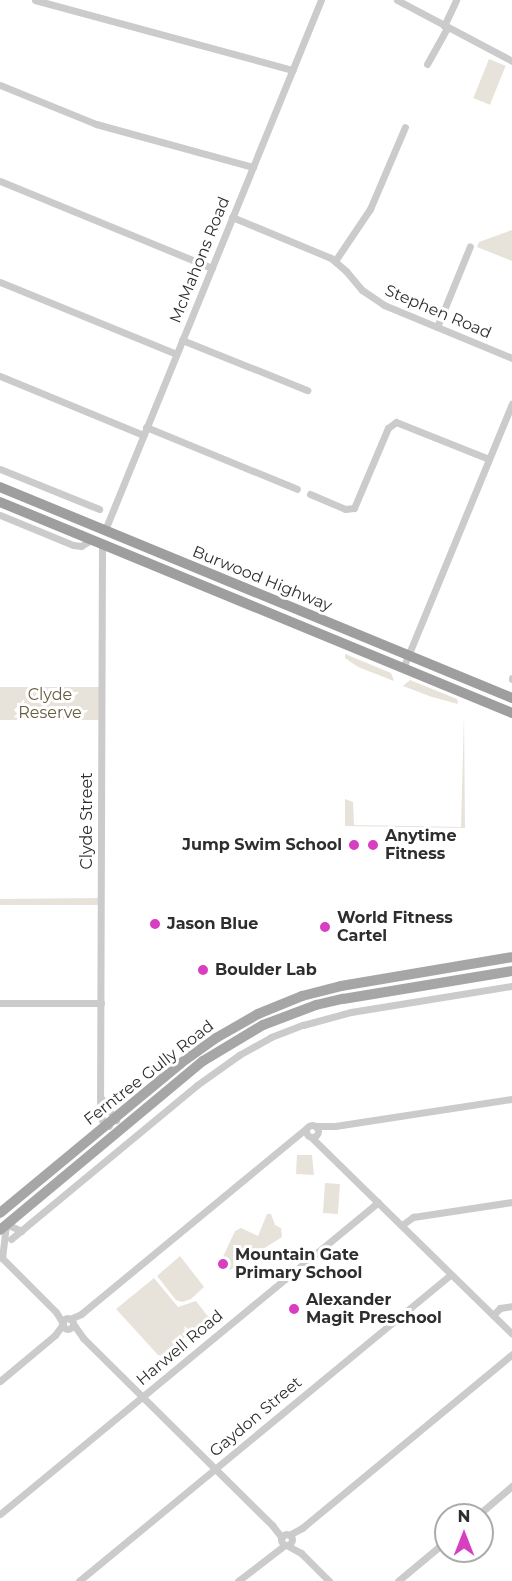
<!DOCTYPE html>
<html>
<head>
<meta charset="utf-8">
<style>
  body { margin:0 }
  #map { position:relative; width:512px; height:1581px; overflow:hidden; background:#fff; font-family:Montserrat,sans-serif }
  div>[style] { position:absolute }
  .green>* { inset:0; background:#e8e3da; transform-origin:0 0 }
  .minor>* { height:7px; margin:-3.5px; padding:0 3.5px; transform-origin:3.5px; border-radius:3.5px; background:#cbcbcb }
  .minor>.ring { margin:-3.5px; padding:0; box-sizing:content-box; background:none; border:7px solid #cbcbcb; border-radius:50% }
  .primary>* { height:10px; margin:-5px; padding:0 5px; transform-origin:5px; border-radius:5px; background:#a6a6a6 }
  .trunk>* { height:10px; margin:-5px; padding:0 5px; transform-origin:5px; border-radius:5px; background:#9e9e9e }
  .dots>* { width:16px; height:16px; translate:-50% -50%; box-sizing:border-box; border:3px solid #fff; border-radius:50% }
  span { translate:-50% -50%; white-space:nowrap; text-align:center; line-height:1.15; -webkit-text-stroke:6px #fff; paint-order:stroke }
  .street-label { font-size:16px; color:#2e2e2e }
  .park-label { font-size:16px; color:#675d3f }
  .poi-label { font-size:16px; color:#2e2e2e; font-weight:700 }
  .left { translate:0 -50%; text-align:left }
  .right { translate:-100% -50%; text-align:right }
  .north { position:absolute; left:434px; top:1503px; width:60px; height:60px; box-sizing:border-box; background:#fff; border:2px solid #ababab; border-radius:50%; rotate:0deg; font-size:16px; font-weight:700; line-height:24px; text-align:center; color:#2e2e2e }
  .north::after { content:''; display:block; margin:auto; width:21px; height:27px; background:#d83ec0; clip-path:polygon(50% 0,100% 100%,50% 72%,0 100%) }
</style>
</head>
<body>
<div id="map">
  <div class="green">
    <div style="left:489px;top:59px;width:18px;height:42px;rotate:22deg"></div>
    <div style="clip-path:polygon(512px 230px,512px 261px,477px 247px,479px 242px)"></div>
    <div style="clip-path:polygon(345px 654px,391px 673px,394px 681px,358px 667px,345px 658px)"></div>
    <div style="clip-path:polygon(410px 680px,457px 699px,458px 704px,432px 697px,403px 686px)"></div>
    <div style="left:100px;top:687px;width:33px;height:100px;rotate:90deg"></div>
    <div style="clip-path:polygon(464px 714px,465px 828px,345px 826px,345px 799px,353px 802px,354px 825px,461px 827px)"></div>
    <div style="clip-path:polygon(101px 898px,101px 905px,0 905px,0 899px)"></div>
    <div style="clip-path:polygon(297px 1155px,312px 1155px,314px 1175px,296px 1174px)"></div>
    <div style="left:325px;top:1183px;width:15px;height:30px;rotate:4deg"></div>
    <div style="clip-path:polygon(267px 1214px,271px 1214px,275px 1225px,281px 1228px,282px 1237px,230px 1270px,220px 1263px,235px 1231px,241px 1228px,258px 1236px)"></div>
    <div style="clip-path:polygon(180px 1256px,204px 1287px,191px 1299px,182px 1302px,176px 1300px,157px 1276px)"></div>
    <div style="clip-path:polygon(154px 1278px,178px 1307px,196px 1301px,210px 1319px,176px 1353px,168px 1356px,158px 1355px,116px 1309px)"></div>
  </div>
  <div class="minor">
    <div style="left:35px;top:0;width:267px;rotate:15.2deg"></div>
    <div style="left:397px;top:0;width:130px;rotate:27.9deg"></div>
    <div style="left:444px;top:26px;width:29px;rotate:-65deg"></div>
    <div style="left:427px;top:64px;width:41px;rotate:-60.9deg"></div>
    <div style="left:0;top:85px;width:104px;rotate:22.1deg"></div>
    <div style="left:96px;top:124px;width:163px;rotate:15.3deg"></div>
    <div style="left:0;top:181px;width:229px;rotate:22.3deg"></div>
    <div style="left:232px;top:217px;width:107px;rotate:22.5deg"></div>
    <div style="left:331px;top:258px;width:20px;rotate:41deg"></div>
    <div style="left:346px;top:271px;width:25px;rotate:50deg"></div>
    <div style="left:362px;top:290px;width:27px;rotate:34deg"></div>
    <div style="left:384px;top:305px;width:139px;rotate:22.5deg"></div>
    <div style="left:335px;top:261px;width:63px;rotate:-56.1deg"></div>
    <div style="left:370px;top:209px;width:89px;rotate:-66.9deg"></div>
    <div style="left:0;top:282px;width:190px;rotate:22.2deg"></div>
    <div style="left:437px;top:327px;width:87px;rotate:-67.8deg"></div>
    <div style="left:182px;top:340px;width:135px;rotate:21.8deg"></div>
    <div style="left:0;top:376px;width:155px;rotate:22.4deg"></div>
    <div style="left:146px;top:427px;width:163px;rotate:22.3deg"></div>
    <div style="left:0;top:469px;width:107px;rotate:22deg"></div>
    <div style="left:310px;top:494px;width:38px;rotate:23deg"></div>
    <div style="left:345px;top:509px;width:9px;rotate:-6deg"></div>
    <div style="left:354px;top:508px;width:87px;rotate:-67deg"></div>
    <div style="left:388px;top:428px;width:10px;rotate:-37deg"></div>
    <div style="left:396px;top:422px;width:100px;rotate:21.7deg"></div>
    <div style="left:0;top:515px;width:79px;rotate:22.3deg"></div>
    <div style="left:73px;top:545px;width:8px;rotate:7deg"></div>
    <div style="left:81px;top:546px;width:12px;rotate:-31deg"></div>
    <div style="left:105px;top:530px;width:572px;rotate:-67.83deg"></div>
    <div style="left:102px;top:544px;width:565px;rotate:90.2deg"></div>
    <div style="left:100px;top:1109px;width:11px;rotate:80deg"></div>
    <div style="left:102px;top:1120px;width:9px;rotate:41deg"></div>
    <div style="left:403px;top:668px;width:286px;rotate:-67.6deg"></div>
    <div style="left:512px;top:679px;width:1px;rotate:-90deg"></div>
    <div style="left:0;top:1003px;width:101px"></div>
    <div style="left:101px;top:1098px;width:27px;rotate:56deg"></div>
    <div class="ring" style="left:306px;top:1125px;width:5px;height:5px"></div>
    <div style="left:315px;top:1126px;width:20px"></div>
    <div style="left:335px;top:1126px;width:179px;rotate:-8.7deg"></div>
    <div style="left:311px;top:1137px;width:281px;rotate:44.4deg"></div>
    <div style="left:402px;top:1225px;width:14px;rotate:-36deg"></div>
    <div style="left:413px;top:1217px;width:100px;rotate:-8.6deg"></div>
    <div style="left:11px;top:1239px;width:241px;rotate:-39.6deg"></div>
    <div style="left:197px;top:1085px;width:52px;rotate:-35.5deg"></div>
    <div style="left:239px;top:1055px;width:37px;rotate:-29deg"></div>
    <div style="left:271px;top:1037px;width:34px;rotate:-21deg"></div>
    <div style="left:303px;top:1025px;width:50px;rotate:-15.2deg"></div>
    <div style="left:351px;top:1012px;width:163px;rotate:-9.2deg"></div>
    <div style="left:0;top:1256px;width:79px;rotate:45deg"></div>
    <div style="left:56px;top:1312px;width:13px;rotate:58deg"></div>
    <div style="left:2px;top:1258px;width:34px;rotate:-83deg"></div>
    <div style="left:6px;top:1224px;width:17px;rotate:24deg"></div>
    <div style="left:493px;top:1315px;width:10px;rotate:-45deg"></div>
    <div style="left:500px;top:1308px;width:12px;rotate:-9deg"></div>
    <div class="ring" style="left:62.5px;top:1318.5px;width:4px;height:4px"></div>
    <div style="left:70px;top:1319px;width:12px;rotate:-24deg"></div>
    <div style="left:81px;top:1314px;width:293px;rotate:-39.5deg"></div>
    <div style="left:74px;top:1325px;width:16px;rotate:55deg"></div>
    <div style="left:83px;top:1338px;width:266px;rotate:44.7deg"></div>
    <div style="left:272px;top:1525px;width:16px;rotate:52deg"></div>
    <div style="left:0;top:1381px;width:72px;rotate:-39.9deg"></div>
    <div style="left:55px;top:1335px;width:14px;rotate:-54deg"></div>
    <div style="left:0;top:1514px;width:490px;rotate:-39.5deg"></div>
    <div style="left:478px;top:1515px;width:45px;rotate:-40.5deg"></div>
    <div class="ring" style="left:281.5px;top:1534.5px;width:4px;height:4px"></div>
    <div style="left:289px;top:1535px;width:15px;rotate:-28deg"></div>
    <div style="left:302px;top:1528px;width:273px;rotate:-39.6deg"></div>
    <div style="left:288px;top:1546px;width:15px;rotate:28deg"></div>
    <div style="left:301px;top:1553px;width:40px;rotate:45deg"></div>
    <div style="left:79px;top:1581px;width:482px;rotate:-39.5deg"></div>
    <div style="left:238px;top:1581px;width:59px;rotate:-37.5deg"></div>
    <div style="left:398px;top:1581px;width:62px;rotate:-39.8deg"></div>
  </div>
  <div class="primary">
    <div style="left:0;top:1213px;width:235px;rotate:-39.6deg"></div>
    <div style="left:181px;top:1063px;width:43px;rotate:-35.5deg"></div>
    <div style="left:216px;top:1038px;width:48px;rotate:-29.7deg"></div>
    <div style="left:258px;top:1014px;width:48px;rotate:-22.2deg"></div>
    <div style="left:302px;top:996px;width:40px;rotate:-14.4deg"></div>
    <div style="left:341px;top:986px;width:173px;rotate:-9.6deg"></div>
    <div style="left:0;top:1230px;width:264px;rotate:-39.8deg"></div>
    <div style="left:203px;top:1061px;width:70px;rotate:-31deg"></div>
    <div style="left:263px;top:1025px;width:57px;rotate:-20.7deg"></div>
    <div style="left:316px;top:1005px;width:28px;rotate:-13deg"></div>
    <div style="left:343px;top:999px;width:171px;rotate:-9.4deg"></div>
  </div>
  <div class="trunk">
    <div style="left:0;top:487px;width:554px;rotate:22.4deg"></div>
    <div style="left:0;top:502px;width:554px;rotate:22.4deg"></div>
  </div>
  <div class="dots">
    <div style="left:354px;top:845px;background:#d83ec0"></div>
    <div style="left:373px;top:845px;background:#d83ec0"></div>
    <div style="left:155px;top:924px;background:#d83ec0"></div>
    <div style="left:325px;top:927px;background:#d83ec0"></div>
    <div style="left:203px;top:970px;background:#d83ec0"></div>
    <div style="left:223px;top:1264px;background:#d83ec0"></div>
    <div style="left:294px;top:1309px;background:#d83ec0"></div>
  </div>
  <div class="street-label">
    <span style="left:200px;top:260px;rotate:-68deg">McMahons Road</span>
    <span style="left:438px;top:312px;rotate:23deg">Stephen Road</span>
    <span style="left:262px;top:579px;rotate:22deg">Burwood Highway</span>
    <span style="left:87px;top:821px;rotate:-90deg">Clyde Street</span>
    <span style="left:149px;top:1073px;rotate:-38deg">Ferntree Gully Road</span>
    <span style="left:180px;top:1348px;rotate:-40deg">Harwell Road</span>
    <span style="left:256px;top:1417px;rotate:-40deg">Gaydon Street</span>
  </div>
  <div class="park-label">
    <span style="left:50px;top:704px">Clyde<br>Reserve</span>
  </div>
  <div class="poi-label">
    <span class="left" style="left:385px;top:845px">Anytime<br>Fitness</span>
    <span class="right" style="left:342px;top:845px">Jump Swim School</span>
    <span class="left" style="left:337px;top:927px">World Fitness<br>Cartel</span>
    <span class="left" style="left:167px;top:924px">Jason Blue</span>
    <span class="left" style="left:215px;top:970px">Boulder Lab</span>
    <span class="left" style="left:235px;top:1264px">Mountain Gate<br>Primary School</span>
    <span class="left" style="left:306px;top:1309px">Alexander<br>Magit Preschool</span>
  </div>
  <div class="north">N</div>
</div>
</body>
</html>
